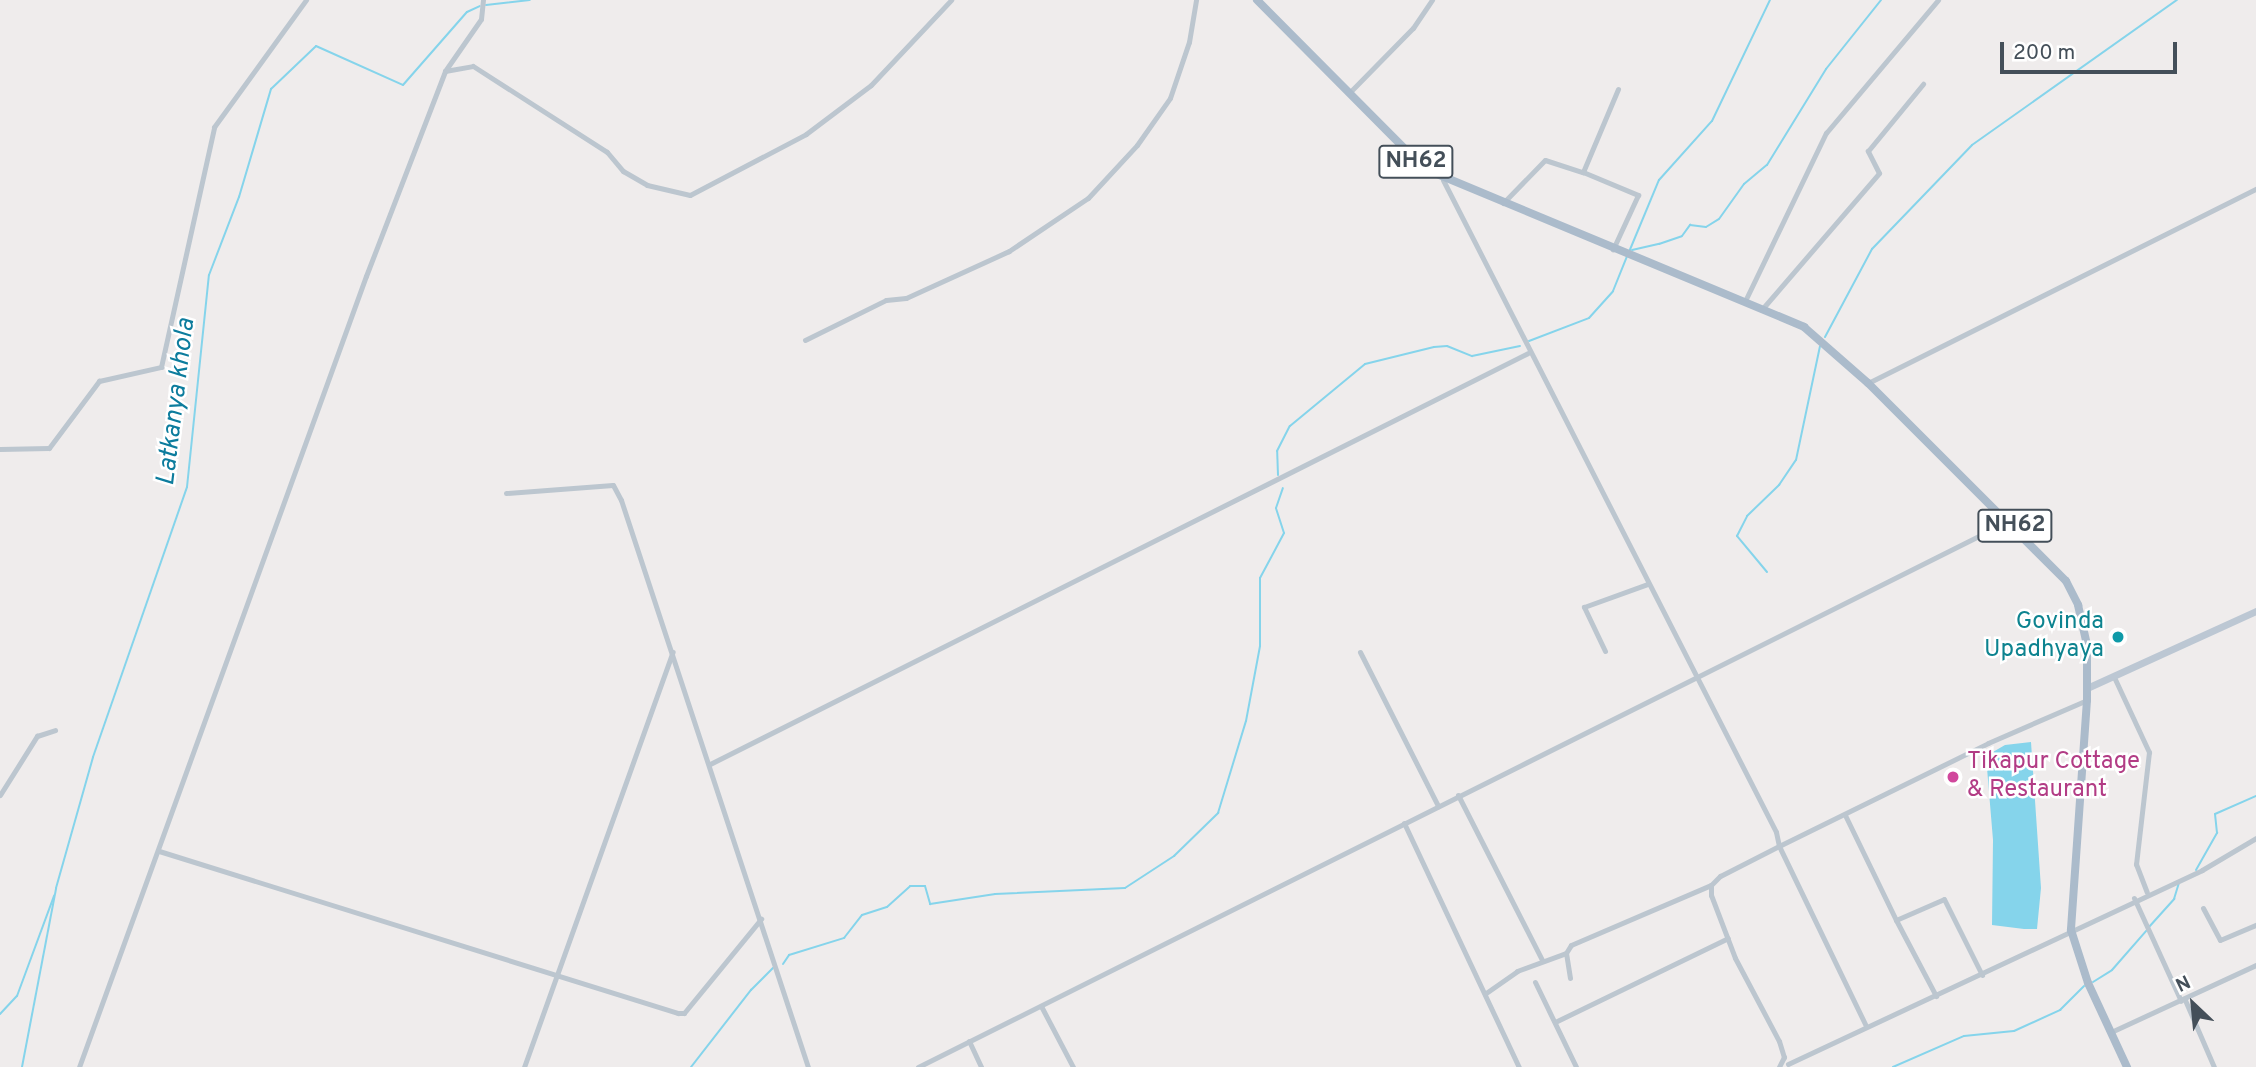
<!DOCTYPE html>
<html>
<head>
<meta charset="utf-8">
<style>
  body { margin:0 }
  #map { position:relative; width:2256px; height:1067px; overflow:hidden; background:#efecec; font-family:Overpass,sans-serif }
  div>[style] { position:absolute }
  .water>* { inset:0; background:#85d4eb }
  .stream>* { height:2px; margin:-1px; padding:0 1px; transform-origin:1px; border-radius:1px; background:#85d4eb }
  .street>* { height:5px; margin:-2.5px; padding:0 2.5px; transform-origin:2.5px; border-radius:2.5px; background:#bcc6cf }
  .secondary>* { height:7px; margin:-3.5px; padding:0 3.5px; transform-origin:3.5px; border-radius:3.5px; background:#bcc7d3 }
  .primary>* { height:8px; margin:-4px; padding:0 4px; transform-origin:4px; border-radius:4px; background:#abbbcb }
  .dots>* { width:19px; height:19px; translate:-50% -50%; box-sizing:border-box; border:4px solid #fff; border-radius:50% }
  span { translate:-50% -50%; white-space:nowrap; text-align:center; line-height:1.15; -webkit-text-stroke:5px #fff; paint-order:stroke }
  .shield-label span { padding:2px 5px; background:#fff; border:2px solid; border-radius:5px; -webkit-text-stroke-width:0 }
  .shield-label { font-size:23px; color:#444f59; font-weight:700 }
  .culture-label { font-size:24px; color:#0d838f }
  .right { translate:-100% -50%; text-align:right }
  .hotel-label { font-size:24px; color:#b23c85 }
  .left { translate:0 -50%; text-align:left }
  .water-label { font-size:26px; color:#0c7c9d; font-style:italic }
  .north { position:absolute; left:2158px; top:969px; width:70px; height:70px; -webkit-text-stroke:5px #fff; paint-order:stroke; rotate:334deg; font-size:19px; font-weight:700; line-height:28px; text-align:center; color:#444f59 }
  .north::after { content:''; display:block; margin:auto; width:24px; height:32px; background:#444f59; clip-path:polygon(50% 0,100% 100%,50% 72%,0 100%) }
  .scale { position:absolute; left:2000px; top:42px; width:177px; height:32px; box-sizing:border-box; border:4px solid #444f59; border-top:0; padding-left:9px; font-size:21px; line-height:24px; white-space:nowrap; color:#444f59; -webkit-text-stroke:5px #fff; paint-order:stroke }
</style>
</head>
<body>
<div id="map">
  <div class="water">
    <div style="clip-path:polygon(2031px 742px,2041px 888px,2037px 929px,2024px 929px,1992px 925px,1993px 840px,1986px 756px,2005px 745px)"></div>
  </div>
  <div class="stream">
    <div style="left:486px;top:5px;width:44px;rotate:-6.5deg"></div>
    <div style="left:1632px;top:250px;width:28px;rotate:-13deg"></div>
    <div style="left:1659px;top:244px;width:24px;rotate:-19deg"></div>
    <div style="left:1682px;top:236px;width:14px;rotate:-54deg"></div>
    <div style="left:1690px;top:225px;width:16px;rotate:7deg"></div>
    <div style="left:1706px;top:227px;width:15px;rotate:-32deg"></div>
    <div style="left:1719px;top:219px;width:43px;rotate:-54.5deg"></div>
    <div style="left:1744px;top:184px;width:30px;rotate:-40deg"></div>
    <div style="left:1767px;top:165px;width:113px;rotate:-58.4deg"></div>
    <div style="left:1826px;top:69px;width:88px;rotate:-51.4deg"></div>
    <div style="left:1629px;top:252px;width:78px;rotate:-67.4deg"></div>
    <div style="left:1659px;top:180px;width:79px;rotate:-48.1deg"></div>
    <div style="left:1712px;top:121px;width:134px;rotate:-64.4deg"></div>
    <div style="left:1825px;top:337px;width:100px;rotate:-61.9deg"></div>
    <div style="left:1872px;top:249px;width:144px;rotate:-46.1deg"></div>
    <div style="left:1972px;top:145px;width:251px;rotate:-35.3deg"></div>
    <div style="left:1529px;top:341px;width:64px;rotate:-21deg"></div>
    <div style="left:1589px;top:318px;width:36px;rotate:-48deg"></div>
    <div style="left:1613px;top:291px;width:37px;rotate:-68deg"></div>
    <div style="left:1278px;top:475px;width:24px;rotate:-92deg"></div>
    <div style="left:1277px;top:451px;width:28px;rotate:-63deg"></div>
    <div style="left:1290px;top:426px;width:97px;rotate:-39.6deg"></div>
    <div style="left:1365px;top:364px;width:71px;rotate:-13.8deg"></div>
    <div style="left:1434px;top:347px;width:13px;rotate:-4deg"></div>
    <div style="left:1447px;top:346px;width:27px;rotate:22deg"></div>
    <div style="left:1472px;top:356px;width:49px;rotate:-11.8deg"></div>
    <div style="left:1767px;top:572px;width:47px;rotate:-129.8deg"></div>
    <div style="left:1737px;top:536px;width:22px;rotate:-63deg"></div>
    <div style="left:1747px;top:516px;width:45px;rotate:-44.1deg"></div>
    <div style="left:1779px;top:485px;width:30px;rotate:-56deg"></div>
    <div style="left:1796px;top:460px;width:116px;rotate:-78.1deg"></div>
    <div style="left:2196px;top:870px;width:43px;rotate:-60.4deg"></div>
    <div style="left:2217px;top:833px;width:19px;rotate:-96deg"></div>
    <div style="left:2215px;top:814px;width:45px;rotate:-23.7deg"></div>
    <div style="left:2149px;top:927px;width:38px;rotate:-48deg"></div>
    <div style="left:2174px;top:899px;width:17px;rotate:-73deg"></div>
    <div style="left:783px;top:964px;width:11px;rotate:-56deg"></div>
    <div style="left:789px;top:955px;width:58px;rotate:-17.2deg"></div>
    <div style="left:844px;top:938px;width:29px;rotate:-52deg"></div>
    <div style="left:862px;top:915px;width:26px;rotate:-18deg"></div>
    <div style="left:887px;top:907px;width:31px;rotate:-42deg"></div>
    <div style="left:910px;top:886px;width:15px"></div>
    <div style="left:925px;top:886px;width:19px;rotate:74deg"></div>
    <div style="left:930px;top:904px;width:66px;rotate:-8.7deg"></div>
    <div style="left:995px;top:894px;width:130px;rotate:-2.6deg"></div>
    <div style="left:1125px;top:888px;width:59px;rotate:-33.1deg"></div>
    <div style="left:1174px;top:856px;width:62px;rotate:-44.3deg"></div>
    <div style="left:1218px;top:813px;width:96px;rotate:-73.1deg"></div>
    <div style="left:1246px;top:721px;width:76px;rotate:-79.4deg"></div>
    <div style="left:1260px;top:646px;width:68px;rotate:-90deg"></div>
    <div style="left:1260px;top:578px;width:51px;rotate:-61.9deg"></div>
    <div style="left:1284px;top:533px;width:26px;rotate:-108deg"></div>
    <div style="left:1276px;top:508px;width:21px;rotate:-71deg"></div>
    <div style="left:2093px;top:982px;width:22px;rotate:-32deg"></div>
    <div style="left:2112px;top:970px;width:52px;rotate:-48.9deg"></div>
    <div style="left:0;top:1014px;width:25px;rotate:-47deg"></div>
    <div style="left:17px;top:996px;width:107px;rotate:-69.7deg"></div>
    <div style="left:22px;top:1067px;width:182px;rotate:-79.2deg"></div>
    <div style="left:56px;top:888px;width:136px;rotate:-74.2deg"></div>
    <div style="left:93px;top:757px;width:286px;rotate:-70.8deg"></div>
    <div style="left:187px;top:487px;width:213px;rotate:-84.1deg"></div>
    <div style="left:209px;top:275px;width:84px;rotate:-69deg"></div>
    <div style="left:239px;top:197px;width:113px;rotate:-73.5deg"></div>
    <div style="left:271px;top:89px;width:62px;rotate:-43.7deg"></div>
    <div style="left:316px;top:46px;width:95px;rotate:24.1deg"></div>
    <div style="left:403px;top:85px;width:97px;rotate:-48.8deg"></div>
    <div style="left:467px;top:12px;width:14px;rotate:-25deg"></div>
    <div style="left:691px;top:1067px;width:98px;rotate:-52.1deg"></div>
    <div style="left:751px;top:990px;width:31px;rotate:-45deg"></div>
    <div style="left:1893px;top:1067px;width:77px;rotate:-23.6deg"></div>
    <div style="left:1964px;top:1036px;width:50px;rotate:-5.7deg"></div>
    <div style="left:2014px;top:1031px;width:51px;rotate:-24.5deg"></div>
    <div style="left:2060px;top:1010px;width:34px;rotate:-45deg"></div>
  </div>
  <div class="street">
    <div style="left:445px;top:71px;width:28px;rotate:-10deg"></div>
    <div style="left:473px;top:66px;width:159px;rotate:32.7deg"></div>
    <div style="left:607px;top:152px;width:25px;rotate:50deg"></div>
    <div style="left:623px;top:171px;width:28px;rotate:30deg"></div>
    <div style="left:647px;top:185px;width:44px;rotate:13.1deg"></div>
    <div style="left:690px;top:195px;width:131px;rotate:-27.7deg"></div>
    <div style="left:806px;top:134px;width:81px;rotate:-37deg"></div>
    <div style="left:871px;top:85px;width:117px;rotate:-46.7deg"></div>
    <div style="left:1350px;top:92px;width:90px;rotate:-45.5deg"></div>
    <div style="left:1413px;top:28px;width:34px;rotate:-56deg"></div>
    <div style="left:1583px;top:172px;width:90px;rotate:-67.1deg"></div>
    <div style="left:1443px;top:180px;width:732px;rotate:62.94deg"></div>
    <div style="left:1776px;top:832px;width:14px;rotate:78deg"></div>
    <div style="left:1779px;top:846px;width:66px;rotate:153deg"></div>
    <div style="left:1720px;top:876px;width:13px;rotate:135deg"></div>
    <div style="left:1711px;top:885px;width:10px;rotate:90deg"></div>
    <div style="left:1711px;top:895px;width:67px;rotate:69.1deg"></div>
    <div style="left:1735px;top:958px;width:94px;rotate:62.1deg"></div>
    <div style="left:1779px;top:1041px;width:17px;rotate:73deg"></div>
    <div style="left:1784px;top:1057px;width:11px;rotate:117deg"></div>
    <div style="left:1503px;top:203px;width:60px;rotate:-45.7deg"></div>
    <div style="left:1545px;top:160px;width:40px;rotate:18deg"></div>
    <div style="left:1583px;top:172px;width:60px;rotate:22.7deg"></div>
    <div style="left:1638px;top:195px;width:60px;rotate:114.8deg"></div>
    <div style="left:1745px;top:301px;width:187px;rotate:-64.3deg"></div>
    <div style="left:1826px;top:133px;width:174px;rotate:-49.9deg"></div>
    <div style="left:1763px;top:308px;width:178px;rotate:-49.3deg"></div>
    <div style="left:1879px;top:173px;width:25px;rotate:-117deg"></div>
    <div style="left:1868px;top:151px;width:87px;rotate:-50.6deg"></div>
    <div style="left:805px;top:340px;width:90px;rotate:-26.3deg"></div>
    <div style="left:886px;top:300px;width:20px;rotate:-6deg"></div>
    <div style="left:906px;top:298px;width:113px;rotate:-24.5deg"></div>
    <div style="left:1009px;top:251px;width:95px;rotate:-33.9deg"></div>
    <div style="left:1088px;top:198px;width:72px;rotate:-47.2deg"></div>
    <div style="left:1137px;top:145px;width:57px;rotate:-54.9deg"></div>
    <div style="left:1170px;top:98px;width:59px;rotate:-71.3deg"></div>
    <div style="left:1189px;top:42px;width:43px;rotate:-80.5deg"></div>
    <div style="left:1868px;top:383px;width:434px;rotate:-26.6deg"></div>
    <div style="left:0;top:449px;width:49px;rotate:-1.2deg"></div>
    <div style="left:49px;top:448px;width:84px;rotate:-53.3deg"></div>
    <div style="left:99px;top:381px;width:64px;rotate:-12.7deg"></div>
    <div style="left:161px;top:367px;width:246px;rotate:-77.5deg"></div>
    <div style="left:214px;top:127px;width:157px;rotate:-54.1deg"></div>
    <div style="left:506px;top:493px;width:107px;rotate:-4.3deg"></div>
    <div style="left:613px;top:485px;width:17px;rotate:62deg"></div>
    <div style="left:621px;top:500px;width:597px;rotate:71.75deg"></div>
    <div style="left:1605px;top:651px;width:49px;rotate:-115.5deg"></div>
    <div style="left:1584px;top:607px;width:68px;rotate:-19.8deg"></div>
    <div style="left:1360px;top:652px;width:173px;rotate:63.1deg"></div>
    <div style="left:2114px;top:677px;width:83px;rotate:65deg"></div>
    <div style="left:2149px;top:752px;width:113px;rotate:96.6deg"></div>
    <div style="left:2136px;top:864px;width:30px;rotate:69deg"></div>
    <div style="left:710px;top:764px;width:915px;rotate:-26.68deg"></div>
    <div style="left:0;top:795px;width:70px;rotate:-57.9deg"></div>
    <div style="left:37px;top:736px;width:19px;rotate:-18deg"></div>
    <div style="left:1458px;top:795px;width:185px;rotate:63deg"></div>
    <div style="left:1845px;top:815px;width:117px;rotate:64.1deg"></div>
    <div style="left:1896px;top:920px;width:52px;rotate:-23.6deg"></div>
    <div style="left:1944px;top:899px;width:85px;rotate:63.4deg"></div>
    <div style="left:1404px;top:823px;width:270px;rotate:64.8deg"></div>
    <div style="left:159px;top:851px;width:544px;rotate:17.34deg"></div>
    <div style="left:678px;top:1013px;width:6px"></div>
    <div style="left:684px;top:1013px;width:122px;rotate:-50.7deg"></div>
    <div style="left:2134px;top:898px;width:113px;rotate:65.5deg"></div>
    <div style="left:2203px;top:908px;width:36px;rotate:62deg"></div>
    <div style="left:2220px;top:940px;width:39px;rotate:-23deg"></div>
    <div style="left:1896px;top:920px;width:86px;rotate:62.2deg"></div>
    <div style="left:1570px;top:978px;width:25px;rotate:-99deg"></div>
    <div style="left:1566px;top:953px;width:9px;rotate:-58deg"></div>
    <div style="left:1571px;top:945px;width:152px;rotate:-23.2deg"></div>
    <div style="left:1535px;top:982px;width:94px;rotate:64.2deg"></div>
    <div style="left:1486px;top:993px;width:38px;rotate:-35deg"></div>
    <div style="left:1517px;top:971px;width:52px;rotate:-20.2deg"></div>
    <div style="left:2185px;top:1000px;width:73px;rotate:66.6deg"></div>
    <div style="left:1041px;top:1006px;width:69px;rotate:62.3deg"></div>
    <div style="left:1555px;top:1022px;width:192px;rotate:-25.9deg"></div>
    <div style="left:1866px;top:1026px;width:200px;rotate:-115.8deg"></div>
    <div style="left:1779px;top:846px;width:233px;rotate:-26.2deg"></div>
    <div style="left:1988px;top:743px;width:108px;rotate:-23.5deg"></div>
    <div style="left:2111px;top:1032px;width:160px;rotate:-24.8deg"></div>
    <div style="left:969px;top:1041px;width:29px;rotate:65deg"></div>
    <div style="left:1788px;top:1064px;width:457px;rotate:-25.1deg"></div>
    <div style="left:2202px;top:870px;width:63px;rotate:-30.7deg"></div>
    <div style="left:79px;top:1067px;width:841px;rotate:-70.06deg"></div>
    <div style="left:366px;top:276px;width:220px;rotate:-68.9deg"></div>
    <div style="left:445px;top:71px;width:63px;rotate:-55.3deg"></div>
    <div style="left:481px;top:19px;width:19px;rotate:-84deg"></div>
    <div style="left:524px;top:1067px;width:441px;rotate:-70.3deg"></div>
    <div style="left:918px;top:1067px;width:1218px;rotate:-26.59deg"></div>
  </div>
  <div class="secondary">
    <div style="left:2087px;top:688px;width:186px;rotate:-24.5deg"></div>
  </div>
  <div class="primary">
    <div style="left:1257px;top:0;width:238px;rotate:45.2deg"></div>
    <div style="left:1425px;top:169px;width:411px;rotate:22.6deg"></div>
    <div style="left:1804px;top:327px;width:85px;rotate:41.2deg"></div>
    <div style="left:1868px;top:383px;width:280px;rotate:45deg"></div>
    <div style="left:2066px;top:581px;width:27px;rotate:63deg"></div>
    <div style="left:2078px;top:605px;width:41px;rotate:77.3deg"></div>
    <div style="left:2087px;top:645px;width:55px;rotate:90deg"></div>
    <div style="left:2087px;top:700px;width:231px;rotate:94deg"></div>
    <div style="left:2071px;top:930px;width:56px;rotate:72.2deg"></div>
    <div style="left:2088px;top:983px;width:93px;rotate:65.1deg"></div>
  </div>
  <div class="dots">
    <div style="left:2118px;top:637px;background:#0f9aa8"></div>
    <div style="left:1953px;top:777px;background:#d1479c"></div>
  </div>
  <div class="shield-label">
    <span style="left:1416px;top:162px">NH62</span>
    <span style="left:2015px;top:526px">NH62</span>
  </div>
  <div class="culture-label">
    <span class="right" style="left:2104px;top:637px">Govinda<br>Upadhyaya</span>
  </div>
  <div class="hotel-label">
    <span class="left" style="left:1967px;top:777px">Tikapur Cottage<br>&amp; Restaurant</span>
  </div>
  <div class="water-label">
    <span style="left:177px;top:402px;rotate:-83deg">Latkanya khola</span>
  </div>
  <div class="north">N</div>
  <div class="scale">200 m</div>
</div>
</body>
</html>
